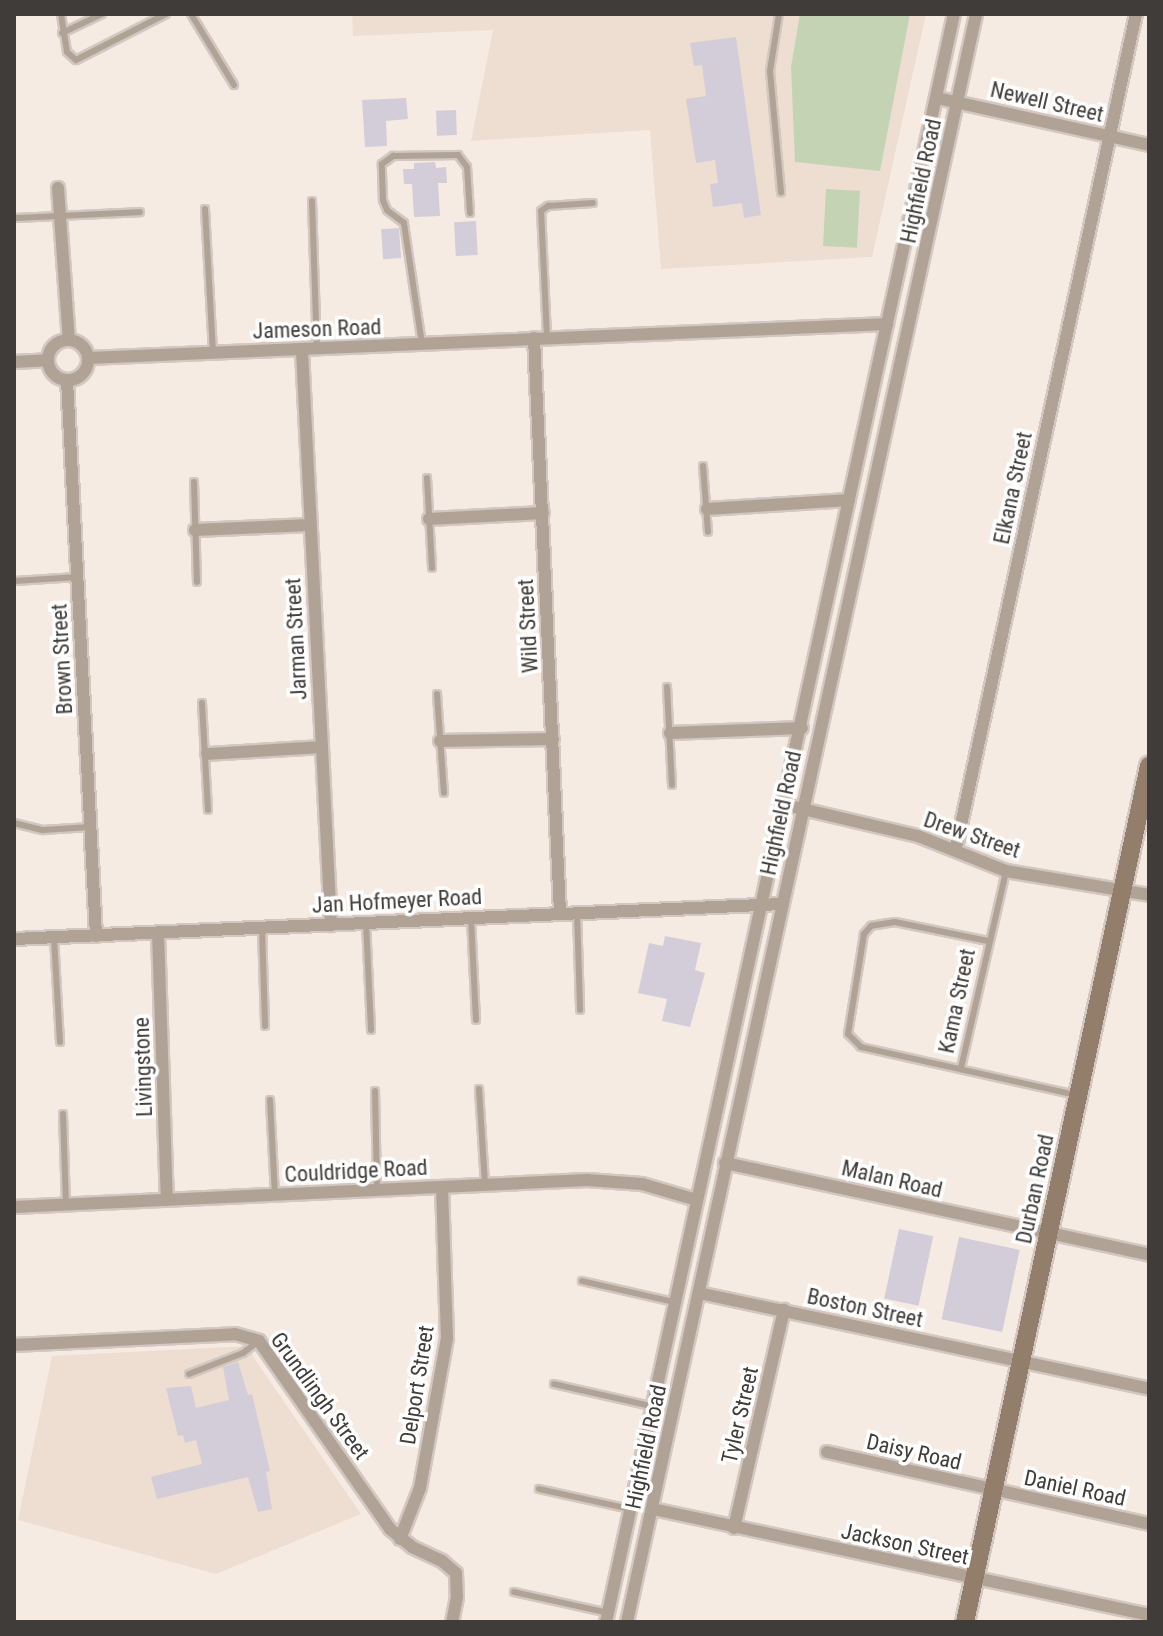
<!DOCTYPE html>
<html>
<head>
<meta charset="utf-8">
<style>
  body { margin:0 }
  #map { position:relative; width:1163px; height:1636px; overflow:hidden; background:#f6ebe3; font-family:"Roboto Condensed",sans-serif }
  div>[style] { position:absolute }
  .built>* { inset:0; background:#eeded1 }
  .green>* { inset:0; background:#c5d3b5; transform-origin:0 0 }
  .building>* { inset:0; background:#d2cdd8; transform-origin:0 0 }
  .roads { filter:drop-shadow(2px 0 #d2c8c1) drop-shadow(-2px 0 #d2c8c1) drop-shadow(0 2px #d2c8c1) drop-shadow(0 -2px #d2c8c1) }
  .lane>* { height:6px; margin:-3px; padding:0 3px; transform-origin:3px; border-radius:3px; background:#b0a295 }
  .street>* { height:12px; margin:-6px; padding:0 6px; transform-origin:6px; border-radius:6px; background:#b0a295 }
  .street>.ring { margin:-6px; padding:0; box-sizing:content-box; background:none; border:12px solid #b0a295; border-radius:50% }
  .secondary>* { height:18px; margin:-9px; padding:0 9px; transform-origin:9px; border-radius:9px; background:#927e6a }
  span { translate:-50% -50%; white-space:nowrap; text-align:center; line-height:1.15; -webkit-text-stroke:7px #fff; paint-order:stroke }
  .street-label { font-size:22px; color:#403c39 }
  .frame { position:absolute; inset:0; border:16px solid #403c39; pointer-events:none }
</style>
</head>
<body>
<div id="map">
  <div class="built">
    <div style="clip-path:polygon(352px 14px,926px 14px,872px 257px,661px 269px,650px 130px,471px 141px,493px 30px,353px 36px)"></div>
    <div style="clip-path:polygon(246px 1346px,361px 1514px,216px 1574px,18px 1520px,52px 1356px)"></div>
  </div>
  <div class="green">
    <div style="clip-path:polygon(800px 14px,910px 14px,880px 171px,795px 162px,791px 67px)"></div>
    <div style="left:826px;top:189px;width:34px;height:57px;rotate:3deg"></div>
  </div>
  <div class="building">
    <div style="clip-path:polygon(736px 37px,761px 215px,744px 218px,742px 203px,713px 207px,710px 184px,718px 183px,715px 160px,696px 163px,686px 99px,706px 96px,702px 65px,694px 66px,690px 43px)"></div>
    <div style="clip-path:polygon(406px 98px,408px 119px,386px 121px,387px 146px,365px 147px,362px 100px)"></div>
    <div style="left:456px;top:110px;width:25px;height:20px;rotate:88deg"></div>
    <div style="clip-path:polygon(435px 162px,436px 168px,446px 167px,447px 183px,438px 183px,440px 216px,414px 217px,412px 184px,404px 184px,403px 169px,414px 169px,414px 163px)"></div>
    <div style="left:476px;top:221px;width:34px;height:22px;rotate:87deg"></div>
    <div style="left:399px;top:228px;width:30px;height:18px;rotate:86deg"></div>
    <div style="clip-path:polygon(665px 936px,701px 943px,695px 970px,705px 973px,690px 1027px,662px 1021px,667px 999px,638px 993px,649px 943px,663px 946px)"></div>
    <div style="left:899px;top:1229px;width:35px;height:71px;rotate:12deg"></div>
    <div style="left:959px;top:1237px;width:62px;height:84px;rotate:12deg"></div>
    <div style="clip-path:polygon(238px 1362px,248px 1395px,252px 1394px,270px 1471px,266px 1472px,272px 1509px,258px 1512px,248px 1477px,157px 1499px,151px 1477px,202px 1464px,196px 1440px,185px 1443px,183px 1435px,178px 1436px,166px 1388px,191px 1386px,196px 1408px,229px 1400px,223px 1367px)"></div>
  </div>
  <div class="roads">
    <div class="lane">
      <div style="left:61px;top:14px;width:38px;rotate:81deg"></div>
      <div style="left:67px;top:52px;width:12px;rotate:42deg"></div>
      <div style="left:76px;top:60px;width:101px;rotate:-27.1deg"></div>
      <div style="left:191px;top:14px;width:83px;rotate:58.8deg"></div>
      <div style="left:779px;top:14px;width:58px;rotate:99deg"></div>
      <div style="left:770px;top:71px;width:122px;rotate:84.8deg"></div>
      <div style="left:62px;top:33px;width:44px;rotate:-25.4deg"></div>
      <div style="left:312px;top:201px;width:149px;rotate:88.1deg"></div>
      <div style="left:205px;top:209px;width:144px;rotate:86.8deg"></div>
      <div style="left:14px;top:218px;width:126px;rotate:-2.7deg"></div>
      <div style="left:547px;top:337px;width:126px;rotate:-92.7deg"></div>
      <div style="left:541px;top:211px;width:9px;rotate:-36deg"></div>
      <div style="left:548px;top:206px;width:45px;rotate:-3.8deg"></div>
      <div style="left:422px;top:344px;width:122px;rotate:-98.5deg"></div>
      <div style="left:404px;top:223px;width:21px;rotate:-143deg"></div>
      <div style="left:387px;top:210px;width:11px;rotate:-112deg"></div>
      <div style="left:383px;top:200px;width:36px;rotate:-92deg"></div>
      <div style="left:382px;top:164px;width:14px;rotate:-36deg"></div>
      <div style="left:393px;top:156px;width:65px;rotate:-0.9deg"></div>
      <div style="left:458px;top:155px;width:15px;rotate:53deg"></div>
      <div style="left:467px;top:167px;width:46px;rotate:86.3deg"></div>
      <div style="left:703px;top:466px;width:66px;rotate:85.7deg"></div>
      <div style="left:427px;top:478px;width:90px;rotate:86.8deg"></div>
      <div style="left:194px;top:482px;width:100px;rotate:88.3deg"></div>
      <div style="left:14px;top:581px;width:64px;rotate:-3.6deg"></div>
      <div style="left:667px;top:687px;width:98px;rotate:87.1deg"></div>
      <div style="left:437px;top:694px;width:99px;rotate:86deg"></div>
      <div style="left:202px;top:703px;width:107px;rotate:86.8deg"></div>
      <div style="left:14px;top:823px;width:30px;rotate:14deg"></div>
      <div style="left:43px;top:830px;width:47px;rotate:-3.7deg"></div>
      <div style="left:577px;top:912px;width:98px;rotate:88.2deg"></div>
      <div style="left:471px;top:918px;width:102px;rotate:87.2deg"></div>
      <div style="left:366px;top:923px;width:107px;rotate:87.3deg"></div>
      <div style="left:262px;top:928px;width:98px;rotate:88.2deg"></div>
      <div style="left:54px;top:938px;width:104px;rotate:86.7deg"></div>
      <div style="left:988px;top:941px;width:95px;rotate:-168.5deg"></div>
      <div style="left:895px;top:922px;width:24px;rotate:171deg"></div>
      <div style="left:871px;top:926px;width:11px;rotate:131deg"></div>
      <div style="left:864px;top:934px;width:101px;rotate:99.1deg"></div>
      <div style="left:848px;top:1034px;width:18px;rotate:45deg"></div>
      <div style="left:861px;top:1047px;width:220px;rotate:12.6deg"></div>
      <div style="left:961px;top:1068px;width:202px;rotate:-77.1deg"></div>
      <div style="left:479px;top:1089px;width:96px;rotate:86.4deg"></div>
      <div style="left:375px;top:1091px;width:99px;rotate:88.8deg"></div>
      <div style="left:270px;top:1100px;width:96px;rotate:87deg"></div>
      <div style="left:63px;top:1114px;width:91px;rotate:88.1deg"></div>
      <div style="left:582px;top:1281px;width:94px;rotate:12.9deg"></div>
      <div style="left:189px;top:1374px;width:58px;rotate:-21.3deg"></div>
      <div style="left:243px;top:1353px;width:20px;rotate:-37deg"></div>
      <div style="left:554px;top:1384px;width:99px;rotate:12.8deg"></div>
      <div style="left:539px;top:1489px;width:93px;rotate:12.4deg"></div>
      <div style="left:514px;top:1592px;width:97px;rotate:12.5deg"></div>
    </div>
    <div class="street">
      <div style="left:937px;top:98px;width:217px;rotate:12.5deg"></div>
      <div style="left:58px;top:188px;width:152px;rotate:85.9deg"></div>
      <div style="left:534px;top:338px;width:576px;rotate:87.41deg"></div>
      <div class="ring" style="left:48px;top:340px;width:28px;height:28px"></div>
      <div style="left:302px;top:351px;width:575px;rotate:87.11deg"></div>
      <div style="left:88px;top:358px;width:800px;rotate:-2.44deg"></div>
      <div style="left:14px;top:362px;width:34px;rotate:-3deg"></div>
      <div style="left:67px;top:380px;width:557px;rotate:87.01deg"></div>
      <div style="left:707px;top:509px;width:142px;rotate:-3.6deg"></div>
      <div style="left:429px;top:519px;width:114px;rotate:-3deg"></div>
      <div style="left:195px;top:530px;width:115px;rotate:-2.5deg"></div>
      <div style="left:670px;top:733px;width:132px;rotate:-2.2deg"></div>
      <div style="left:440px;top:741px;width:113px;rotate:-1deg"></div>
      <div style="left:207px;top:754px;width:114px;rotate:-3.5deg"></div>
      <div style="left:794px;top:807px;width:127px;rotate:13.2deg"></div>
      <div style="left:918px;top:836px;width:95px;rotate:21.7deg"></div>
      <div style="left:1006px;top:871px;width:145px;rotate:9.5deg"></div>
      <div style="left:956px;top:848px;width:853px;rotate:-77.82deg"></div>
      <div style="left:158px;top:933px;width:267px;rotate:88.1deg"></div>
      <div style="left:14px;top:939px;width:769px;rotate:-2.61deg"></div>
      <div style="left:725px;top:1163px;width:434px;rotate:12.2deg"></div>
      <div style="left:14px;top:1207px;width:574px;rotate:-2.7deg"></div>
      <div style="left:587px;top:1180px;width:55px;rotate:4.2deg"></div>
      <div style="left:642px;top:1184px;width:57px;rotate:16.2deg"></div>
      <div style="left:699px;top:1293px;width:460px;rotate:12deg"></div>
      <div style="left:14px;top:1345px;width:221px;rotate:-2.8deg"></div>
      <div style="left:235px;top:1334px;width:25px;rotate:16deg"></div>
      <div style="left:259px;top:1341px;width:229px;rotate:55.1deg"></div>
      <div style="left:390px;top:1529px;width:28px;rotate:39deg"></div>
      <div style="left:412px;top:1547px;width:33px;rotate:25deg"></div>
      <div style="left:442px;top:1561px;width:18px;rotate:41deg"></div>
      <div style="left:456px;top:1573px;width:24px;rotate:88deg"></div>
      <div style="left:457px;top:1597px;width:25px;rotate:101deg"></div>
      <div style="left:827px;top:1452px;width:330px;rotate:12.6deg"></div>
      <div style="left:653px;top:1509px;width:507px;rotate:12.06deg"></div>
      <div style="left:734px;top:1528px;width:224px;rotate:-77.1deg"></div>
      <div style="left:400px;top:1539px;width:55px;rotate:-68.6deg"></div>
      <div style="left:420px;top:1488px;width:152px;rotate:-79.8deg"></div>
      <div style="left:447px;top:1338px;width:151px;rotate:-91.9deg"></div>
      <div style="left:606px;top:1622px;width:1645px;rotate:-77.79deg"></div>
      <div style="left:627px;top:1622px;width:1645px;rotate:-77.75deg"></div>
    </div>
    <div class="secondary">
      <div style="left:965px;top:1622px;width:876px;rotate:-77.87deg"></div>
    </div>
  </div>
  <div class="street-label">
    <span style="left:1047px;top:102px;rotate:13deg">Newell Street</span>
    <span style="left:921px;top:181px;rotate:-78deg">Highfield Road</span>
    <span style="left:317px;top:329px;rotate:-2deg">Jameson Road</span>
    <span style="left:1013px;top:488px;rotate:-78deg">Elkana Street</span>
    <span style="left:528px;top:626px;rotate:-93deg">Wild Street</span>
    <span style="left:296px;top:639px;rotate:-93deg">Jarman Street</span>
    <span style="left:62px;top:659px;rotate:-93deg">Brown Street</span>
    <span style="left:781px;top:813px;rotate:-78deg">Highfield Road</span>
    <span style="left:972px;top:835px;rotate:19deg">Drew Street</span>
    <span style="left:397px;top:901px;rotate:-3deg">Jan Hofmeyer Road</span>
    <span style="left:957px;top:1001px;rotate:-78deg">Kama Street</span>
    <span style="left:143px;top:1067px;rotate:-92deg">Livingstone</span>
    <span style="left:356px;top:1171px;rotate:-3deg">Couldridge Road</span>
    <span style="left:892px;top:1179px;rotate:13deg">Malan Road</span>
    <span style="left:1035px;top:1189px;rotate:-78deg">Durban Road</span>
    <span style="left:865px;top:1308px;rotate:12deg">Boston Street</span>
    <span style="left:417px;top:1385px;rotate:-81deg">Delport Street</span>
    <span style="left:320px;top:1396px;rotate:54deg">Grundlingh Street</span>
    <span style="left:740px;top:1415px;rotate:-77deg">Tyler Street</span>
    <span style="left:646px;top:1447px;rotate:-78deg">Highfield Road</span>
    <span style="left:914px;top:1452px;rotate:13deg">Daisy Road</span>
    <span style="left:1075px;top:1488px;rotate:12deg">Daniel Road</span>
    <span style="left:905px;top:1544px;rotate:12deg">Jackson Street</span>
  </div>
  <div class="frame"></div>
</div>
</body>
</html>
